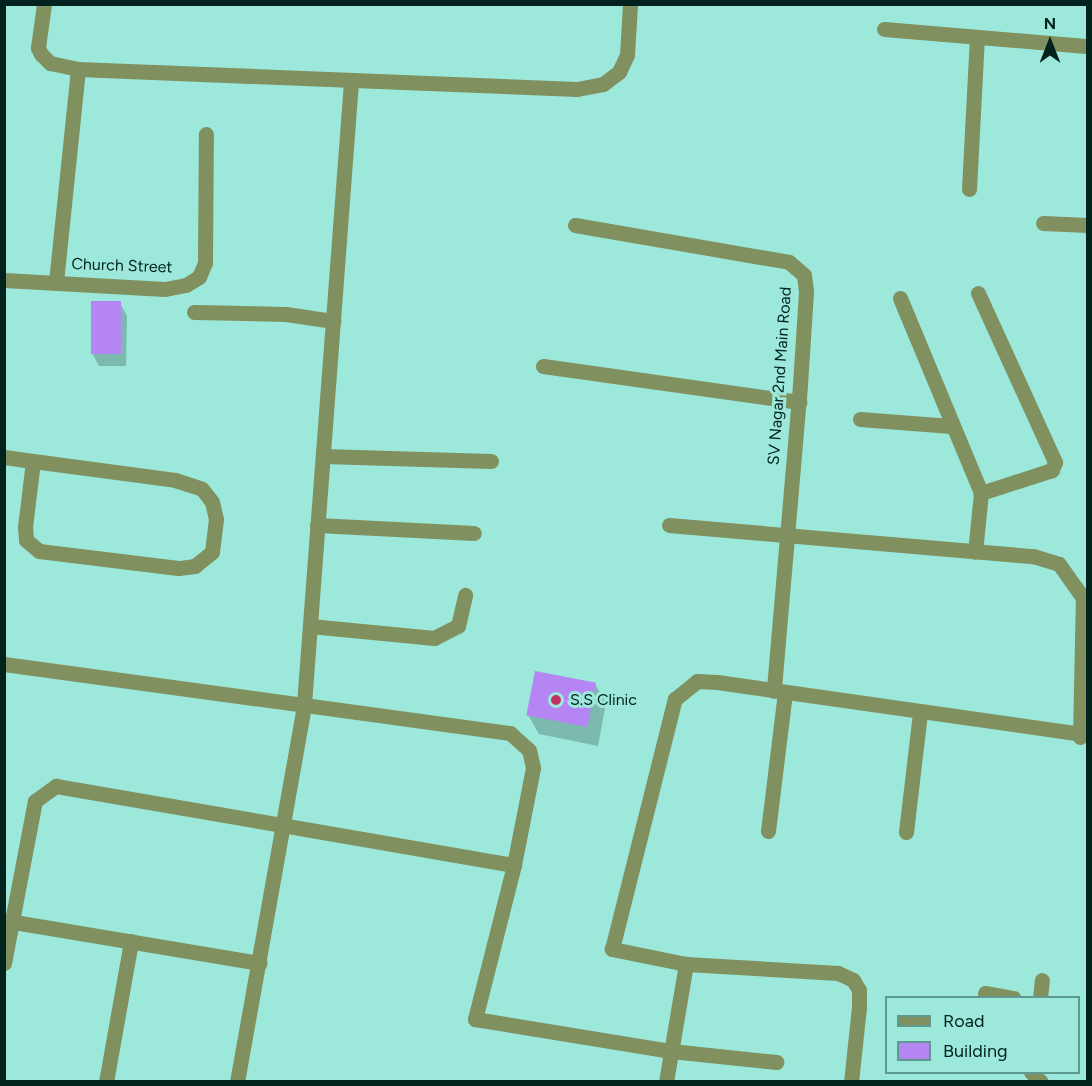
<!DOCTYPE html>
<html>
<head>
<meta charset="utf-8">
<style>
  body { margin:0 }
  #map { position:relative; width:1092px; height:1086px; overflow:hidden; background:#9ce8db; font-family:Figtree,sans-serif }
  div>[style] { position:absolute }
  .shadow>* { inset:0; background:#0003 }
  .building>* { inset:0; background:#b585f3; transform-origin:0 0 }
  .street>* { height:15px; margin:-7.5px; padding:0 7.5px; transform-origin:7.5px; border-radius:7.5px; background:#80905f }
  .dots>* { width:16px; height:16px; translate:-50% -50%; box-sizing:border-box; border:3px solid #9ce8db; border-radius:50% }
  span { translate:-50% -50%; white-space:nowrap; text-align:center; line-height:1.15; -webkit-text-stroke:6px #9ce8db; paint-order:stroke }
  .street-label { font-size:16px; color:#02221e }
  .poi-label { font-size:16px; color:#02221e }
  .left { translate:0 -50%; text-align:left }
  .frame { position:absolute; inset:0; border:6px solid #02221e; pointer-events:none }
  .legend { position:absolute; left:885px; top:996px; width:195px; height:78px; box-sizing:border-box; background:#9ce8db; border:2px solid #5e998f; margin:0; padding:8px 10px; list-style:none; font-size:18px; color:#02221e }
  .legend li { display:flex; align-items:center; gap:12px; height:30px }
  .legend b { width:30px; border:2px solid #5e998f }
  .north { position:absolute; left:1020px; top:12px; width:60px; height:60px; -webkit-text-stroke:4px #9ce8db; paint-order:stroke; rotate:0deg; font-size:16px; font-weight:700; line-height:24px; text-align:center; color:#02221e }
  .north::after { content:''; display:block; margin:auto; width:21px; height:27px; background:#02221e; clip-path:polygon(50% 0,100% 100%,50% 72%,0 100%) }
</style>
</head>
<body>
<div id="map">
  <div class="shadow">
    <div style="clip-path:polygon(120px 303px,127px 316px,126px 366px,99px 366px,92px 353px)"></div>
    <div style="clip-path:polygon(595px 684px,606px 703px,598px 746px,539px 734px,528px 715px)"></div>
  </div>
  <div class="building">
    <div style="left:91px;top:301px;width:30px;height:53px"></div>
    <div style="left:535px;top:671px;width:62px;height:45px;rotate:11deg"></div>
  </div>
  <div class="street">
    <div style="left:44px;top:4px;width:44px;rotate:97.8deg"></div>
    <div style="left:38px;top:48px;width:7px;rotate:63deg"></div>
    <div style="left:41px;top:54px;width:13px;rotate:45deg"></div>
    <div style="left:50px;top:63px;width:29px;rotate:12deg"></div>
    <div style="left:78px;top:69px;width:499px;rotate:2.3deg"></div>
    <div style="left:577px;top:89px;width:26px;rotate:-11deg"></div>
    <div style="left:603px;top:84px;width:20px;rotate:-37deg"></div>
    <div style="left:619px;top:72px;width:19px;rotate:-65deg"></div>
    <div style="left:627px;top:55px;width:51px;rotate:-86.6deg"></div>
    <div style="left:884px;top:29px;width:205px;rotate:4.8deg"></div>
    <div style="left:969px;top:189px;width:152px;rotate:-87deg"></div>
    <div style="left:1043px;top:223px;width:45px;rotate:2.5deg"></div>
    <div style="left:575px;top:225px;width:217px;rotate:9.8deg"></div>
    <div style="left:789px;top:262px;width:20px;rotate:41deg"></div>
    <div style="left:804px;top:275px;width:17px;rotate:83deg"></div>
    <div style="left:806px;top:292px;width:93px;rotate:93.7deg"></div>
    <div style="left:800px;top:385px;width:307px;rotate:94.9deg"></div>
    <div style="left:4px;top:280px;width:161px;rotate:3.2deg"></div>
    <div style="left:165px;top:289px;width:21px;rotate:-11deg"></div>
    <div style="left:186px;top:285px;width:15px;rotate:-32deg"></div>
    <div style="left:199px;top:277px;width:15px;rotate:-67deg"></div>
    <div style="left:205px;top:263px;width:129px;rotate:-89.6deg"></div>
    <div style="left:56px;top:282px;width:214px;rotate:-84.1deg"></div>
    <div style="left:978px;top:293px;width:186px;rotate:65.5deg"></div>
    <div style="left:1055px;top:462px;width:9px;rotate:111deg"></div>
    <div style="left:1052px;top:470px;width:75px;rotate:162.1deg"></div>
    <div style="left:900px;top:298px;width:211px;rotate:67.4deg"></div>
    <div style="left:981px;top:493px;width:59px;rotate:95.8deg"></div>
    <div style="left:194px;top:312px;width:92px;rotate:1.2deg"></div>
    <div style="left:286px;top:314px;width:48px;rotate:8.5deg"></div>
    <div style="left:543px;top:366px;width:259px;rotate:8deg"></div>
    <div style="left:860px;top:419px;width:91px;rotate:4.4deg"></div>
    <div style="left:323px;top:456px;width:168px;rotate:1.7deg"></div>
    <div style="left:4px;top:457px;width:29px;rotate:8deg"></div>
    <div style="left:33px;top:461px;width:143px;rotate:7.6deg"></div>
    <div style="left:175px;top:480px;width:28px;rotate:18deg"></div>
    <div style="left:202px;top:489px;width:16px;rotate:52deg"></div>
    <div style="left:212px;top:502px;width:17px;rotate:77deg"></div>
    <div style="left:216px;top:519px;width:33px;rotate:97deg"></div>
    <div style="left:212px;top:552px;width:22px;rotate:141deg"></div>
    <div style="left:195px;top:566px;width:17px;rotate:173deg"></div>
    <div style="left:178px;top:568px;width:140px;rotate:-173deg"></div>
    <div style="left:39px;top:551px;width:17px;rotate:-140deg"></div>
    <div style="left:26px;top:540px;width:13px;rotate:-94deg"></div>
    <div style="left:25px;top:527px;width:66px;rotate:-83.1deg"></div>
    <div style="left:317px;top:525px;width:157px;rotate:2.9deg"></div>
    <div style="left:669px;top:525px;width:365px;rotate:4.9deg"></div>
    <div style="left:1033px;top:556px;width:27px;rotate:17deg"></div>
    <div style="left:1059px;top:564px;width:50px;rotate:54.7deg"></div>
    <div style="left:310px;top:626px;width:125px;rotate:5.5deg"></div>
    <div style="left:434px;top:638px;width:27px;rotate:-27deg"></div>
    <div style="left:458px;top:626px;width:32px;rotate:-77deg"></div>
    <div style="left:4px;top:664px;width:511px;rotate:7.77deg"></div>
    <div style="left:510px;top:733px;width:25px;rotate:42deg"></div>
    <div style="left:529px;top:750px;width:18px;rotate:77deg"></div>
    <div style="left:533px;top:768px;width:99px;rotate:101.1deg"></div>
    <div style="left:514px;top:865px;width:159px;rotate:104.2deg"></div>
    <div style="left:475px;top:1019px;width:199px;rotate:9.3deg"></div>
    <div style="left:671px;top:1051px;width:106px;rotate:6deg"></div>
    <div style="left:1080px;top:737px;width:139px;rotate:-88.8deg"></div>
    <div style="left:768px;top:831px;width:139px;rotate:-83deg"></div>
    <div style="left:906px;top:832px;width:120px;rotate:-83.3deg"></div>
    <div style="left:14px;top:922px;width:249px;rotate:9.5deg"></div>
    <div style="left:4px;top:963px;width:165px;rotate:-79.2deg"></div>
    <div style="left:35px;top:801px;width:26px;rotate:-36deg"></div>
    <div style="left:56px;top:786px;width:465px;rotate:9.8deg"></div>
    <div style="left:985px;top:993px;width:29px;rotate:10deg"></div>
    <div style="left:1040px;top:998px;width:18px;rotate:-84deg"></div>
    <div style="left:1031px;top:1072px;width:14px;rotate:45deg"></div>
    <div style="left:106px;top:1082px;width:143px;rotate:-79.9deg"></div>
    <div style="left:237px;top:1082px;width:384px;rotate:-79.9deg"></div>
    <div style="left:304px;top:704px;width:624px;rotate:-85.68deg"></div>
    <div style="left:666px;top:1082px;width:120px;rotate:-80.4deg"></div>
    <div style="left:851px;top:1082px;width:75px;rotate:-83.9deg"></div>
    <div style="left:859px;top:1007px;width:17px;rotate:-90deg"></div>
    <div style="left:859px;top:990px;width:12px;rotate:-121deg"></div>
    <div style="left:853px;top:980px;width:17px;rotate:-155deg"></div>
    <div style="left:838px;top:973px;width:152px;rotate:-176.6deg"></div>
    <div style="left:686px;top:964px;width:76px;rotate:-168.5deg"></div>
    <div style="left:612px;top:949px;width:258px;rotate:-75.9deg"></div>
    <div style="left:675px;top:699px;width:28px;rotate:-39deg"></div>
    <div style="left:697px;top:681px;width:20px;rotate:3deg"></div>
    <div style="left:717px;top:682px;width:375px;rotate:8.1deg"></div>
  </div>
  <div class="dots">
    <div style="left:556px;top:700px;background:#bf3367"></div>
  </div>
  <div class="street-label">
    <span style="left:122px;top:266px;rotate:2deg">Church Street</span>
    <span style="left:780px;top:376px;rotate:-86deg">SV Nagar 2nd Main Road</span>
  </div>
  <div class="poi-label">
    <span class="left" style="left:570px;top:700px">S.S Clinic</span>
  </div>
  <div class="frame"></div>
  <ul class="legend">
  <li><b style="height:8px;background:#80905f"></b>Road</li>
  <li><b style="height:16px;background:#b585f3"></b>Building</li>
  </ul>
  <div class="north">N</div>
</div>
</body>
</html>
